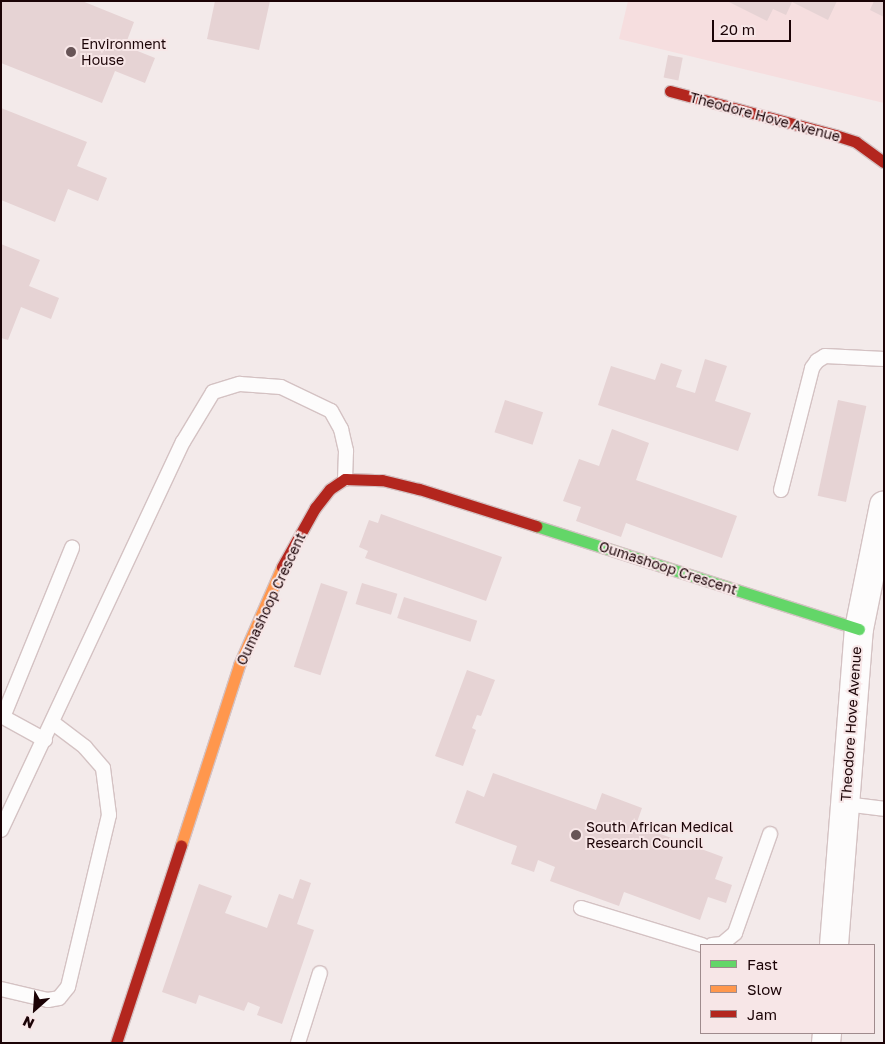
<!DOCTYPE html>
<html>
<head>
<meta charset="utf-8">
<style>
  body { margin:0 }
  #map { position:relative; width:885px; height:1044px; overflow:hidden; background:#f3eaea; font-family:"Golos Text",sans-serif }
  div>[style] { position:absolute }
  .built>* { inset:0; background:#f6dedf }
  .building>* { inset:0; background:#e6d3d4; transform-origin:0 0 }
  .roads { filter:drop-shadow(1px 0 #d4c2c3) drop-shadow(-1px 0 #d4c2c3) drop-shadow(0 1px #d4c2c3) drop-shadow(0 -1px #d4c2c3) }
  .lane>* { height:14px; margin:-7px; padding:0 7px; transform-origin:7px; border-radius:7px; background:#fdfcfc }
  .street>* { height:28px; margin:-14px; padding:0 14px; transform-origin:14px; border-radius:14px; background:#fdfcfc }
  .fast>* { height:11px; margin:-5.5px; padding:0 5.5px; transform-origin:5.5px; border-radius:5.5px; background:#63d668 }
  .slow>* { height:11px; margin:-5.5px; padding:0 5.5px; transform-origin:5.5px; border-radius:5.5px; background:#ff974d }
  .jam>* { height:11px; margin:-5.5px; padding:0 5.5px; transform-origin:5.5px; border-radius:5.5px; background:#b3261e }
  .dots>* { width:14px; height:14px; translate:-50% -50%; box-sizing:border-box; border:2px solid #f7e6e7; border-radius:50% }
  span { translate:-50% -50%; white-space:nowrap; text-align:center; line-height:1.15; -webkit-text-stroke:4px #f7e6e7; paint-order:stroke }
  .poi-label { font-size:14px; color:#1b0306 }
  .left { translate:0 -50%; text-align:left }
  .street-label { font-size:14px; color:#1b0306 }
  .frame { position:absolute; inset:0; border:2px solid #1b0306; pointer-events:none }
  .legend { position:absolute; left:700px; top:944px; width:175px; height:90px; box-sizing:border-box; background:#f7e6e7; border:1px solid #9f8b8d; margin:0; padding:6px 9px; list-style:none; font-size:15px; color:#1b0306 }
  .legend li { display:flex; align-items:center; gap:10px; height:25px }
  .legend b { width:25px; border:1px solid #9f8b8d }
  .north { position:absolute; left:10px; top:984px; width:50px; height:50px; -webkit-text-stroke:4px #f7e6e7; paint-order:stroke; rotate:206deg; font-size:14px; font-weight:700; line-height:20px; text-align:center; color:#1b0306 }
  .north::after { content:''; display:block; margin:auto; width:18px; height:22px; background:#1b0306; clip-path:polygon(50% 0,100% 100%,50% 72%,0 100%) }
  .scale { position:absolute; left:712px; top:20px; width:79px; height:22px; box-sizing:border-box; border:2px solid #1b0306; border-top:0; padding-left:6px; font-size:15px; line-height:18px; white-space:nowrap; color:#1b0306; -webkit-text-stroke:4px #f7e6e7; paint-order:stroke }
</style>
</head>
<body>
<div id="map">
  <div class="built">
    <div style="clip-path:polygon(628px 1px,884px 1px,884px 103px,619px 39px)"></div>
  </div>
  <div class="building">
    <div style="clip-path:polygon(1px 1px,82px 1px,134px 22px,125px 46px,155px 58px,145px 83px,115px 71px,102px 103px,1px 63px)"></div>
    <div style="clip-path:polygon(215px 1px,270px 1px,259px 50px,207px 39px)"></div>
    <div style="clip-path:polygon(727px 1px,837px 1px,828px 20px,792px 2px,786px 15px,773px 9px,767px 21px)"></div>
    <div style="clip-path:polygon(874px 1px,884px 1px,884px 17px,870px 10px)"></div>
    <div style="left:668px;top:55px;width:15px;height:23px;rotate:11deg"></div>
    <div style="clip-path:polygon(1px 108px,87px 142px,77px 166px,107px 178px,98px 201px,68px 189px,55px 222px,1px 200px)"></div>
    <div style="clip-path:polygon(1px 244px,40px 260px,29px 286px,59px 298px,51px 319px,21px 307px,8px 340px,1px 338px)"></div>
    <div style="clip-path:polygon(705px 359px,727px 366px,715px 401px,751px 413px,738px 451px,598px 405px,611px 366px,655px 380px,661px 363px,682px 370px,676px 387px,695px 393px)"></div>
    <div style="left:505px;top:400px;width:40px;height:34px;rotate:18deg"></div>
    <div style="left:838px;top:400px;width:29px;height:98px;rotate:12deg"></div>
    <div style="clip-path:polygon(612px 429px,649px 443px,636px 480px,737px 516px,722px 558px,626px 523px,621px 537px,576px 521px,581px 507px,563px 501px,579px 459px,599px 466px)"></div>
    <div style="clip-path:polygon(381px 514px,502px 557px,486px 601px,365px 558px,368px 551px,359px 547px,369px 520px,378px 523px)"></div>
    <div style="left:321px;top:583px;width:28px;height:88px;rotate:18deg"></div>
    <div style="left:362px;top:583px;width:37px;height:22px;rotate:17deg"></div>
    <div style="left:404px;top:597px;width:77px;height:22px;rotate:18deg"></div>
    <div style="clip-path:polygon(467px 670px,495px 680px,481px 716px,477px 715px,472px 728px,476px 730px,463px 766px,435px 756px)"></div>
    <div style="clip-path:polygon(493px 773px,596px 810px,602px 793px,642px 808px,636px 825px,723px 857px,715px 879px,732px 885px,726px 903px,708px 897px,700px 920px,624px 892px,619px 906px,550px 881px,555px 867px,538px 860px,534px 872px,511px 864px,517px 846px,455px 823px,467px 790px,484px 797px)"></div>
    <div style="clip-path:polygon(300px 879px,311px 883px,297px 924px,314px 930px,282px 1024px,257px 1015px,260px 1007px,248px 1002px,244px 1011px,199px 995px,196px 1004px,162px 992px,199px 884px,232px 896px,225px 913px,267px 928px,279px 894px,293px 899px)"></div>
  </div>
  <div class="roads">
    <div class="lane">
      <div style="left:781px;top:490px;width:126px;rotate:-75.7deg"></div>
      <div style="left:812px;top:368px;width:9px;rotate:-54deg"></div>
      <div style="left:817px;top:361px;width:9px;rotate:-32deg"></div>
      <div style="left:825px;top:356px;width:59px;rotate:2.9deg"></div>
      <div style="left:45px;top:740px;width:48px;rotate:-151.3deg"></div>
      <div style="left:3px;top:717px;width:183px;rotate:-67.8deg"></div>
      <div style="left:845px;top:804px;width:39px;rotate:7deg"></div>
      <div style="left:1px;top:830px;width:429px;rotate:-64.9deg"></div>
      <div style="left:183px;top:442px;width:58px;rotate:-59deg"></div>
      <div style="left:213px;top:392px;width:28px;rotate:-17deg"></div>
      <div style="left:240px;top:384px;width:41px;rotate:4.2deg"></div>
      <div style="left:281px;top:387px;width:55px;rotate:25.6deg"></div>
      <div style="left:331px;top:411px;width:21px;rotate:61deg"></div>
      <div style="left:341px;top:429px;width:23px;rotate:77deg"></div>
      <div style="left:346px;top:451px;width:28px;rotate:92deg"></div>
      <div style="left:581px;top:908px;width:127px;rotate:17deg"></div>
      <div style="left:712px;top:945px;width:10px;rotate:-6deg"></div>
      <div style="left:722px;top:944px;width:17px;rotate:-40deg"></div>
      <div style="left:735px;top:933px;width:105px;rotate:-70.5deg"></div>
      <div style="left:1px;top:989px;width:48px;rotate:13.2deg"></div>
      <div style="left:48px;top:1000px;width:11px;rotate:-10deg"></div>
      <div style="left:59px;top:998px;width:14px;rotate:-51deg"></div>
      <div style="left:68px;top:987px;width:177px;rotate:-76.6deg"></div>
      <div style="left:109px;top:815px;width:47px;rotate:-97.3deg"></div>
      <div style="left:103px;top:768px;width:28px;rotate:-131deg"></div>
      <div style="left:85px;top:747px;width:40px;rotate:-143deg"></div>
      <div style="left:298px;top:1043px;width:73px;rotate:-72.6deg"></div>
    </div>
    <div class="street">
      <div style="left:834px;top:945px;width:317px;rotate:-85.5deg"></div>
      <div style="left:859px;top:629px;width:126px;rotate:-78.6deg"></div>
      <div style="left:826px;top:1043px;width:10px;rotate:-84deg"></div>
    </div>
    <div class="fast">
      <div style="left:536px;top:526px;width:339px;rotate:17.7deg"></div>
    </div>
    <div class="slow">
      <div style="left:181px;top:845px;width:189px;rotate:-72.1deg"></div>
      <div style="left:239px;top:665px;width:107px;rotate:-66.3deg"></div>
    </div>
    <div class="jam">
      <div style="left:670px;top:91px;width:171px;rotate:14.9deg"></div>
      <div style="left:835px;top:135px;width:22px;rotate:18deg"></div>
      <div style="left:856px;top:142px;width:34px;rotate:36deg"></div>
      <div style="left:282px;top:567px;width:68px;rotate:-60.8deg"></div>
      <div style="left:315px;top:508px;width:24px;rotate:-52deg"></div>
      <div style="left:330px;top:489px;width:18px;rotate:-34deg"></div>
      <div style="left:345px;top:479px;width:37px;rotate:2deg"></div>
      <div style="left:382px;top:480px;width:38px;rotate:14deg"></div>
      <div style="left:419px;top:489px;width:123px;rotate:17.5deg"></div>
      <div style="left:116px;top:1043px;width:208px;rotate:-71.8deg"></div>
    </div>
  </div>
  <div class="dots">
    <div style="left:71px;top:52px;background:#675456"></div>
    <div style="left:576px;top:835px;background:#675456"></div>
  </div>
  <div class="poi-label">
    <span class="left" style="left:81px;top:52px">Environment<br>House</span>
    <span class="left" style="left:586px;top:835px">South African Medical<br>Research Council</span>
  </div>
  <div class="street-label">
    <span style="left:765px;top:117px;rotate:15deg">Theodore Hove Avenue</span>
    <span style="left:668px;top:568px;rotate:18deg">Oumashoop Crescent</span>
    <span style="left:271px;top:599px;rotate:-65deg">Oumashoop Crescent</span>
    <span style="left:851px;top:724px;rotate:-86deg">Theodore Hove Avenue</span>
  </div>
  <div class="frame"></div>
  <ul class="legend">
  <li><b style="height:6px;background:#63d668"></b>Fast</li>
  <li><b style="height:6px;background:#ff974d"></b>Slow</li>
  <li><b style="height:6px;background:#b3261e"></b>Jam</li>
  </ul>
  <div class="north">N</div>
  <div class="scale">20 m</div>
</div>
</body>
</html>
